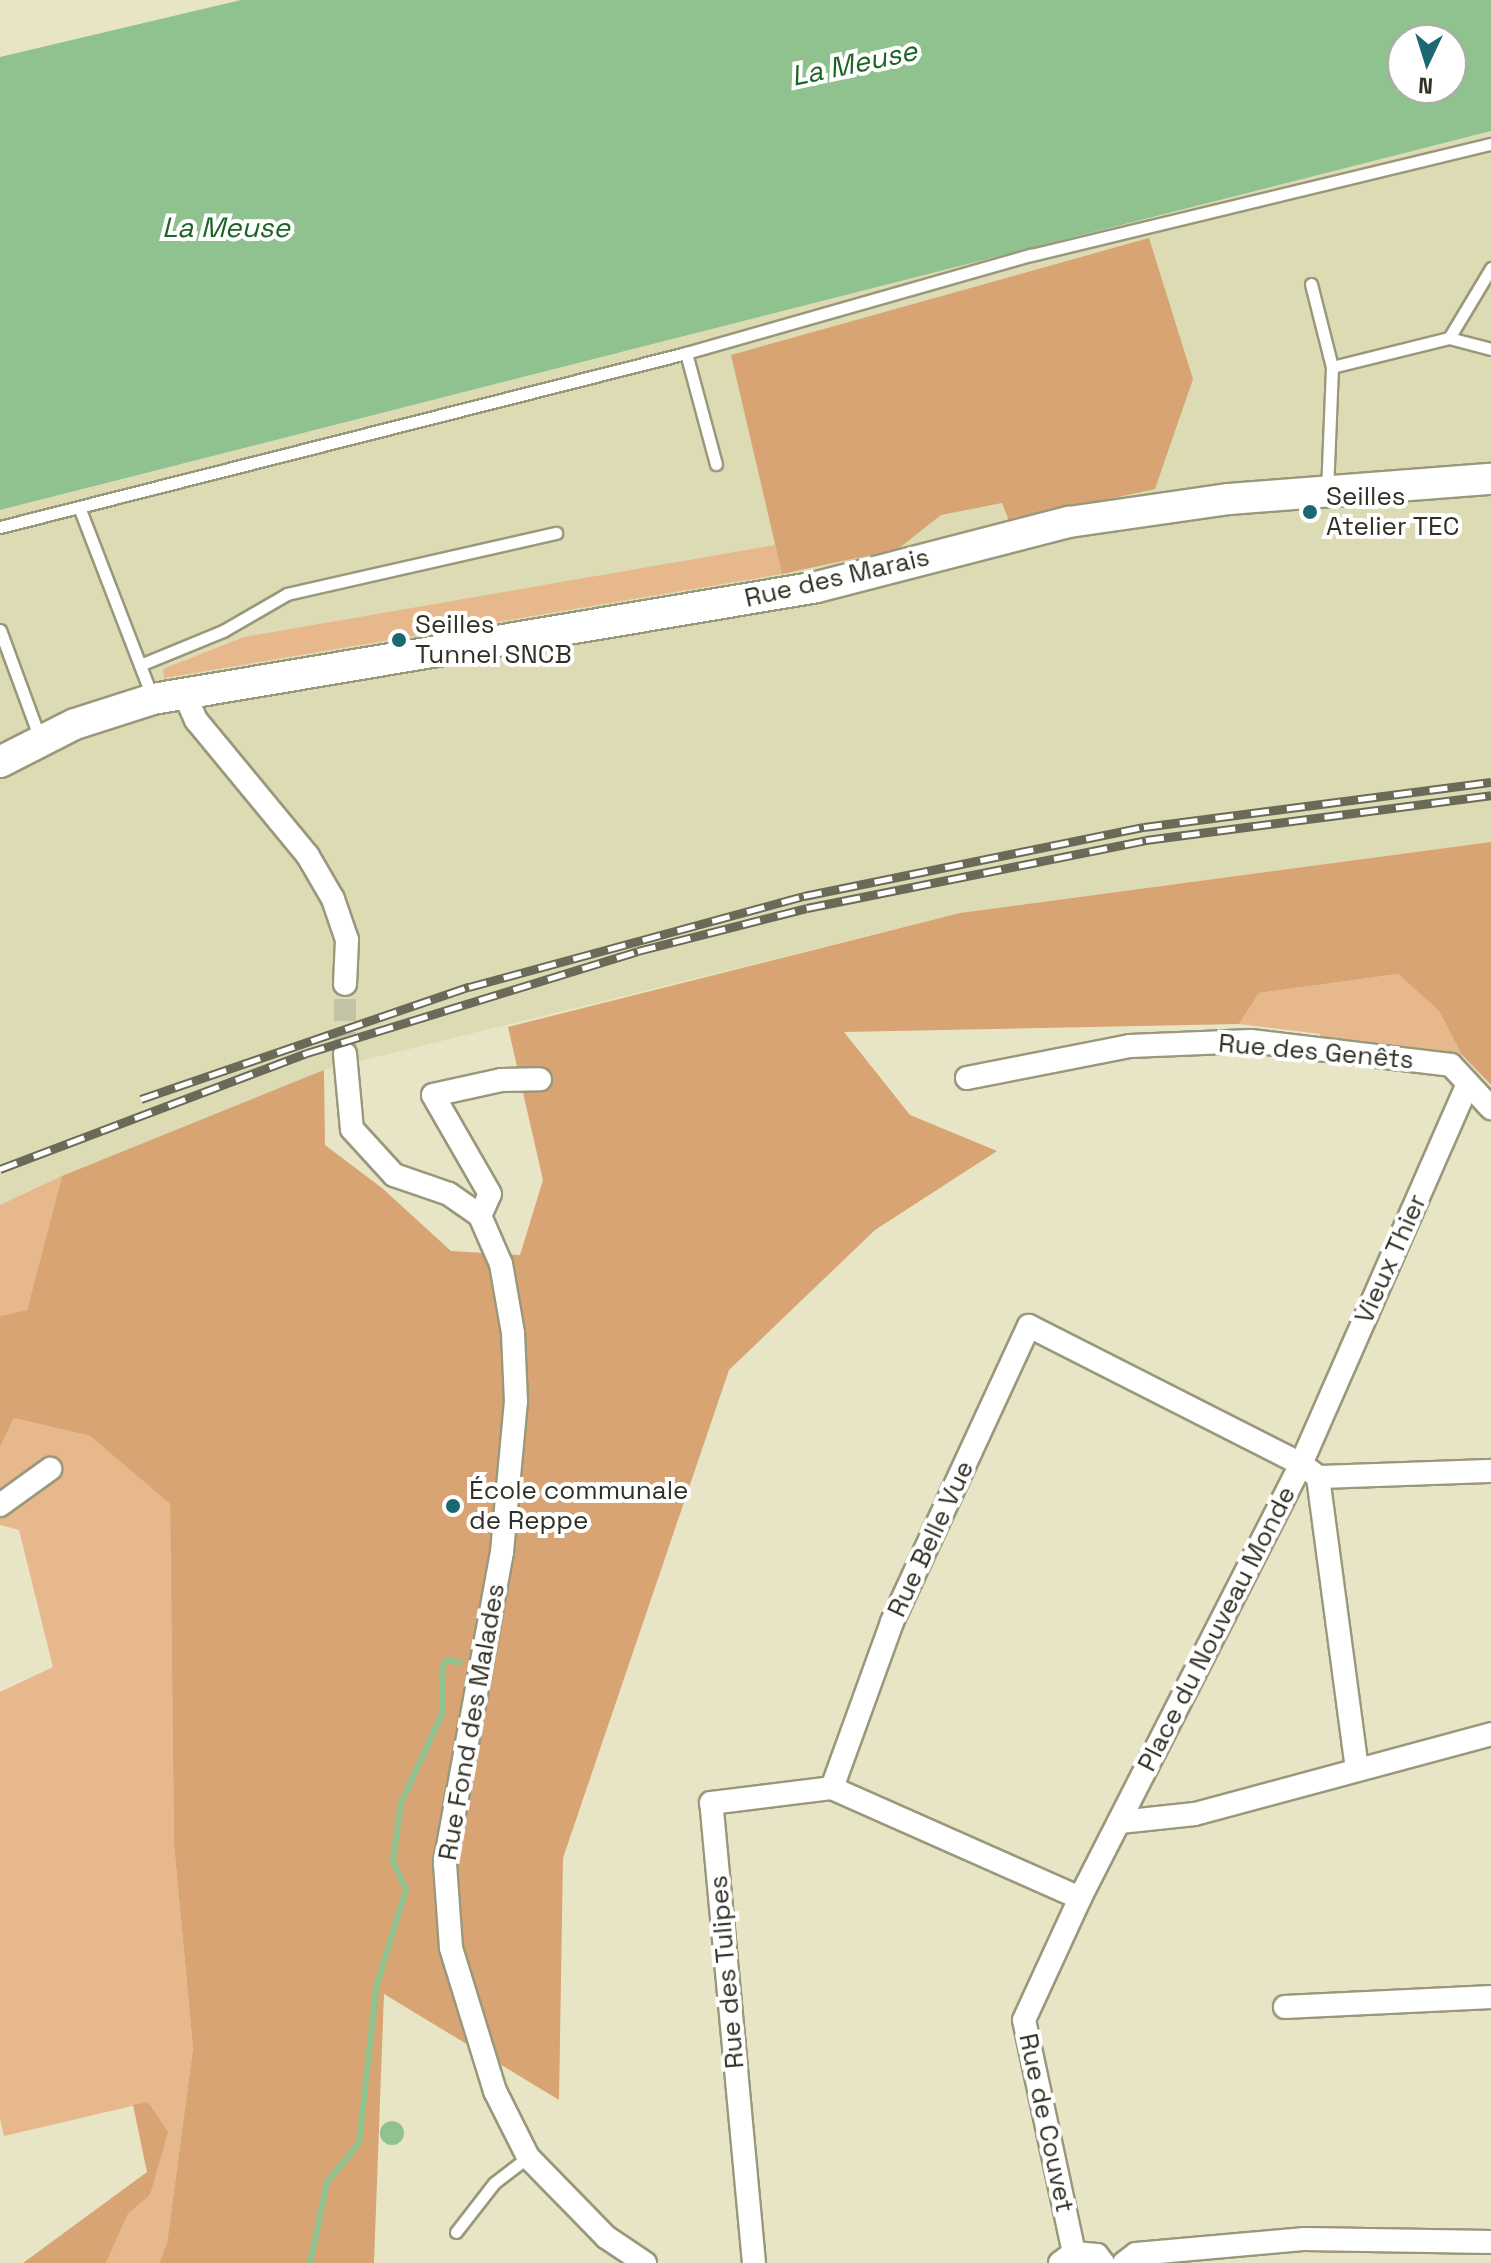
<!DOCTYPE html>
<html>
<head>
<meta charset="utf-8">
<style>
  body { margin:0 }
  #map { position:relative; width:1491px; height:2263px; overflow:hidden; background:#e7e5c6; font-family:"Space Grotesk",sans-serif }
  div>[style] { position:absolute }
  .built>* { inset:0; background:#dcdbb4 }
  .green>* { inset:0; background:#e7b88c }
  .forest>* { inset:0; background:#d9a473 }
  .water>* { inset:0; background:#8fc28f }
  .round { border-radius:50% }
  .stream>* { height:6px; margin:-3px; padding:0 3px; transform-origin:3px; border-radius:3px; background:#8fc28f }
  .street-tunnel>* { height:22px; margin-top:-11px; transform-origin:0; background:repeating-linear-gradient(90deg,#c3c1a6 0 22px,transparent 0 33px) }
  .roads { filter:drop-shadow(2px 0 #9a987b) drop-shadow(-2px 0 #9a987b) drop-shadow(0 2px #9a987b) drop-shadow(0 -2px #9a987b) }
  .lane>* { height:11px; margin:-5.5px; padding:0 5.5px; transform-origin:5.5px; border-radius:5.5px; background:#fff }
  .street>* { height:22px; margin:-11px; padding:0 11px; transform-origin:11px; border-radius:11px; background:#fff }
  .secondary>* { height:30px; margin:-15px; padding:0 15px; transform-origin:15px; border-radius:15px; background:#fff }
  .rail>* { height:9px; margin-top:-4.5px; transform-origin:0; background:repeating-linear-gradient(90deg,#fff 0 18px,#6b6a58 0 36px); box-sizing:border-box; border-block:2px solid #6b6a58 }
  .dots>* { width:22px; height:22px; translate:-50% -50%; box-sizing:border-box; border:4px solid #fff; border-radius:50% }
  span { translate:-50% -50%; white-space:nowrap; text-align:center; line-height:1.15; -webkit-text-stroke:8px #fff; paint-order:stroke }
  .poi-label { font-size:26px; color:#313024 }
  .left { translate:0 -50%; text-align:left }
  .street-label { font-size:26px; color:#313024 }
  .water-label { font-size:28px; color:#1c6424; font-style:italic }
  .north { position:absolute; left:1387px; top:24px; width:80px; height:80px; box-sizing:border-box; background:#fff; border:2px solid #adaca7; border-radius:50%; rotate:184deg; font-size:22px; font-weight:700; line-height:32px; text-align:center; color:#313024 }
  .north::after { content:''; display:block; margin:auto; width:28px; height:36px; background:#1c6870; clip-path:polygon(50% 0,100% 100%,50% 72%,0 100%) }
</style>
</head>
<body>
<div id="map">
  <div class="built">
    <div style="clip-path:polygon(1491px 131px,1491px 842px,960px 913px,324px 1070px,0 1205px,0 510px)"></div>
  </div>
  <div class="green">
    <div style="clip-path:polygon(775px 545px,782px 574px,164px 678px,163px 669px,244px 637px)"></div>
    <div style="clip-path:polygon(1398px 974px,1439px 1011px,1462px 1055px,1320px 1041px,1320px 1034px,1239px 1024px,1259px 993px)"></div>
    <div style="clip-path:polygon(62px 1176px,27px 1310px,0 1316px,0 1205px)"></div>
    <div style="clip-path:polygon(14px 1418px,90px 1436px,170px 1504px,174px 1845px,193px 2048px,167px 2243px,159px 2263px,106px 2263px,128px 2214px,150px 2195px,149px 2102px,4px 2136px,0 2119px,0 1692px,53px 1667px,19px 1530px,0 1525px,0 1447px)"></div>
  </div>
  <div class="forest">
    <div style="clip-path:polygon(1149px 238px,1193px 379px,1155px 489px,1009px 521px,1002px 503px,941px 515px,898px 549px,782px 574px,731px 355px)"></div>
    <div style="clip-path:polygon(1491px 842px,1491px 1085px,1462px 1055px,1439px 1011px,1398px 974px,1259px 993px,1239px 1024px,844px 1032px,910px 1115px,997px 1151px,875px 1230px,729px 1370px,563px 1858px,559px 2100px,384px 1994px,374px 2263px,159px 2263px,167px 2243px,193px 2048px,174px 1845px,170px 1504px,90px 1436px,14px 1418px,0 1447px,0 1316px,27px 1310px,62px 1176px,324px 1070px,325px 1145px,382px 1188px,451px 1251px,520px 1255px,543px 1180px,508px 1027px,960px 913px)"></div>
    <div style="clip-path:polygon(148px 2102px,168px 2132px,150px 2195px,128px 2214px,106px 2263px,23px 2263px,147px 2172px,133px 2105px)"></div>
  </div>
  <div class="water">
    <div style="clip-path:polygon(evenodd,241px 0,1491px 0,1491px 131px,0 510px,0 57px,241px 0,1451px 40px,1451px 88px,1403px 88px,1403px 40px,1451px 40px)"></div>
    <div class="round" style="left:380px;top:2121px;width:24px;height:24px"></div>
  </div>
  <div class="stream">
    <div style="left:310px;top:2263px;width:83px;rotate:-78.1deg"></div>
    <div style="left:327px;top:2182px;width:50px;rotate:-50.6deg"></div>
    <div style="left:359px;top:2143px;width:156px;rotate:-83.7deg"></div>
    <div style="left:376px;top:1988px;width:103px;rotate:-73.1deg"></div>
    <div style="left:406px;top:1889px;width:31px;rotate:-115deg"></div>
    <div style="left:393px;top:1861px;width:59px;rotate:-82.1deg"></div>
    <div style="left:401px;top:1803px;width:98px;rotate:-65.3deg"></div>
    <div style="left:442px;top:1714px;width:45px;rotate:-90deg"></div>
    <div style="left:442px;top:1669px;width:10px;rotate:-61deg"></div>
    <div style="left:447px;top:1660px;width:13px;rotate:13deg"></div>
  </div>
  <div class="street-tunnel">
    <div style="left:345px;top:1054px;width:70px;rotate:-90deg"></div>
  </div>
  <div class="roads">
    <div class="lane">
      <div style="left:1311px;top:284px;width:86px;rotate:75.8deg"></div>
      <div style="left:1332px;top:367px;width:123px;rotate:92.3deg"></div>
      <div style="left:1449px;top:338px;width:82px;rotate:-59deg"></div>
      <div style="left:686px;top:353px;width:115px;rotate:74.9deg"></div>
      <div style="left:1332px;top:367px;width:121px;rotate:-13.9deg"></div>
      <div style="left:1449px;top:338px;width:43px;rotate:14.7deg"></div>
      <div style="left:79px;top:507px;width:206px;rotate:68.9deg"></div>
      <div style="left:0;top:527px;width:708px;rotate:-14.23deg"></div>
      <div style="left:686px;top:353px;width:359px;rotate:-15.9deg"></div>
      <div style="left:1031px;top:255px;width:473px;rotate:-13.6deg"></div>
      <div style="left:0;top:630px;width:116px;rotate:69.8deg"></div>
      <div style="left:140px;top:665px;width:90px;rotate:-22.3deg"></div>
      <div style="left:223px;top:631px;width:74px;rotate:-30deg"></div>
      <div style="left:287px;top:594px;width:276px;rotate:-12.8deg"></div>
      <div style="left:456px;top:2232px;width:62px;rotate:-52.2deg"></div>
      <div style="left:494px;top:2183px;width:43px;rotate:-37.4deg"></div>
    </div>
    <div class="street">
      <div style="left:184px;top:693px;width:30px;rotate:66deg"></div>
      <div style="left:196px;top:720px;width:176px;rotate:50.5deg"></div>
      <div style="left:308px;top:856px;width:50px;rotate:59.8deg"></div>
      <div style="left:333px;top:899px;width:43px;rotate:71.1deg"></div>
      <div style="left:347px;top:940px;width:44px;rotate:92.6deg"></div>
      <div style="left:345px;top:1054px;width:75px;rotate:84.7deg"></div>
      <div style="left:352px;top:1129px;width:62px;rotate:47.6deg"></div>
      <div style="left:394px;top:1175px;width:58px;rotate:19.1deg"></div>
      <div style="left:449px;top:1194px;width:38px;rotate:35deg"></div>
      <div style="left:480px;top:1216px;width:52px;rotate:66.4deg"></div>
      <div style="left:501px;top:1264px;width:70px;rotate:80.1deg"></div>
      <div style="left:513px;top:1333px;width:68px;rotate:87.5deg"></div>
      <div style="left:516px;top:1401px;width:152px;rotate:95.3deg"></div>
      <div style="left:502px;top:1552px;width:317px;rotate:100.4deg"></div>
      <div style="left:445px;top:1864px;width:84px;rotate:85.9deg"></div>
      <div style="left:451px;top:1948px;width:150px;rotate:72.9deg"></div>
      <div style="left:495px;top:2091px;width:74px;rotate:63.4deg"></div>
      <div style="left:528px;top:2157px;width:112px;rotate:45.7deg"></div>
      <div style="left:606px;top:2237px;width:47px;rotate:33.7deg"></div>
      <div style="left:967px;top:1078px;width:166px;rotate:-11.1deg"></div>
      <div style="left:1130px;top:1046px;width:121px;rotate:-2.4deg"></div>
      <div style="left:1251px;top:1041px;width:201px;rotate:6.8deg"></div>
      <div style="left:1451px;top:1065px;width:59px;rotate:47.1deg"></div>
      <div style="left:480px;top:1216px;width:24px;rotate:-66deg"></div>
      <div style="left:490px;top:1194px;width:114px;rotate:-119.9deg"></div>
      <div style="left:433px;top:1095px;width:70px;rotate:-12.4deg"></div>
      <div style="left:501px;top:1080px;width:39px;rotate:-1deg"></div>
      <div style="left:1318px;top:1477px;width:173px;rotate:-2deg"></div>
      <div style="left:0;top:1505px;width:62px;rotate:-35.8deg"></div>
      <div style="left:1120px;top:1822px;width:75px;rotate:-6.1deg"></div>
      <div style="left:1195px;top:1814px;width:307px;rotate:-15.1deg"></div>
      <div style="left:1080px;top:1898px;width:271px;rotate:-156.1deg"></div>
      <div style="left:832px;top:1788px;width:177px;rotate:-70.1deg"></div>
      <div style="left:892px;top:1622px;width:326px;rotate:-65.2deg"></div>
      <div style="left:1029px;top:1326px;width:305px;rotate:26.9deg"></div>
      <div style="left:1301px;top:1464px;width:21px;rotate:37deg"></div>
      <div style="left:1318px;top:1477px;width:294px;rotate:82.4deg"></div>
      <div style="left:1285px;top:2007px;width:206px;rotate:-2.8deg"></div>
      <div style="left:1074px;top:2253px;width:238px;rotate:-102.1deg"></div>
      <div style="left:1024px;top:2020px;width:134px;rotate:-65.3deg"></div>
      <div style="left:1080px;top:1898px;width:487px;rotate:-63deg"></div>
      <div style="left:1301px;top:1464px;width:414px;rotate:-66.3deg"></div>
      <div style="left:754px;top:2263px;width:462px;rotate:-95.3deg"></div>
      <div style="left:711px;top:1803px;width:122px;rotate:-7.1deg"></div>
      <div style="left:1060px;top:2263px;width:17px;rotate:-36deg"></div>
      <div style="left:1074px;top:2253px;width:23px;rotate:5deg"></div>
      <div style="left:1097px;top:2255px;width:10px;rotate:53deg"></div>
      <div style="left:1124px;top:2263px;width:15px;rotate:-37deg"></div>
      <div style="left:1136px;top:2254px;width:170px;rotate:-5.1deg"></div>
      <div style="left:1305px;top:2239px;width:186px;rotate:0.9deg"></div>
    </div>
    <div class="secondary">
      <div style="left:0;top:762px;width:84px;rotate:-26.9deg"></div>
      <div style="left:75px;top:724px;width:82px;rotate:-17.8deg"></div>
      <div style="left:153px;top:699px;width:673px;rotate:-9.57deg"></div>
      <div style="left:817px;top:587px;width:260px;rotate:-14.5deg"></div>
      <div style="left:1069px;top:522px;width:162px;rotate:-8.2deg"></div>
      <div style="left:1229px;top:499px;width:263px;rotate:-4.4deg"></div>
    </div>
  </div>
  <div class="rail">
    <div style="left:141px;top:1099px;width:347px;rotate:-18.9deg"></div>
    <div style="left:469px;top:987px;width:347px;rotate:-15.2deg"></div>
    <div style="left:804px;top:896px;width:347px;rotate:-11.5deg"></div>
    <div style="left:1144px;top:827px;width:350px;rotate:-7.4deg"></div>
    <div style="left:0;top:1169px;width:328px;rotate:-20.7deg"></div>
    <div style="left:307px;top:1053px;width:346px;rotate:-17.1deg"></div>
    <div style="left:638px;top:951px;width:174px;rotate:-14.3deg"></div>
    <div style="left:807px;top:908px;width:346px;rotate:-11.3deg"></div>
    <div style="left:1146px;top:840px;width:348px;rotate:-7.4deg"></div>
  </div>
  <div class="dots">
    <div style="left:1310px;top:512px;background:#1c6870"></div>
    <div style="left:399px;top:640px;background:#1c6870"></div>
    <div style="left:453px;top:1506px;background:#1c6870"></div>
  </div>
  <div class="poi-label">
    <span class="left" style="left:1326px;top:512px">Seilles<br>Atelier TEC</span>
    <span class="left" style="left:415px;top:640px">Seilles<br>Tunnel SNCB</span>
    <span class="left" style="left:469px;top:1506px">École communale<br>de Reppe</span>
  </div>
  <div class="street-label">
    <span style="left:837px;top:578px;rotate:-13deg">Rue des Marais</span>
    <span style="left:1316px;top:1052px;rotate:5deg">Rue des Genêts</span>
    <span style="left:1391px;top:1259px;rotate:-66deg">Vieux Thier</span>
    <span style="left:931px;top:1539px;rotate:-65deg">Rue Belle Vue</span>
    <span style="left:1217px;top:1629px;rotate:-63deg">Place du Nouveau Monde</span>
    <span style="left:472px;top:1722px;rotate:-80deg">Rue Fond des Malades</span>
    <span style="left:727px;top:1972px;rotate:-95deg">Rue des Tulipes</span>
    <span style="left:1046px;top:2123px;rotate:78deg">Rue de Couvet</span>
  </div>
  <div class="water-label">
    <span style="left:854px;top:63px;rotate:-12deg">La Meuse</span>
    <span style="left:226px;top:227px">La Meuse</span>
  </div>
  <div class="north">N</div>
</div>
</body>
</html>
